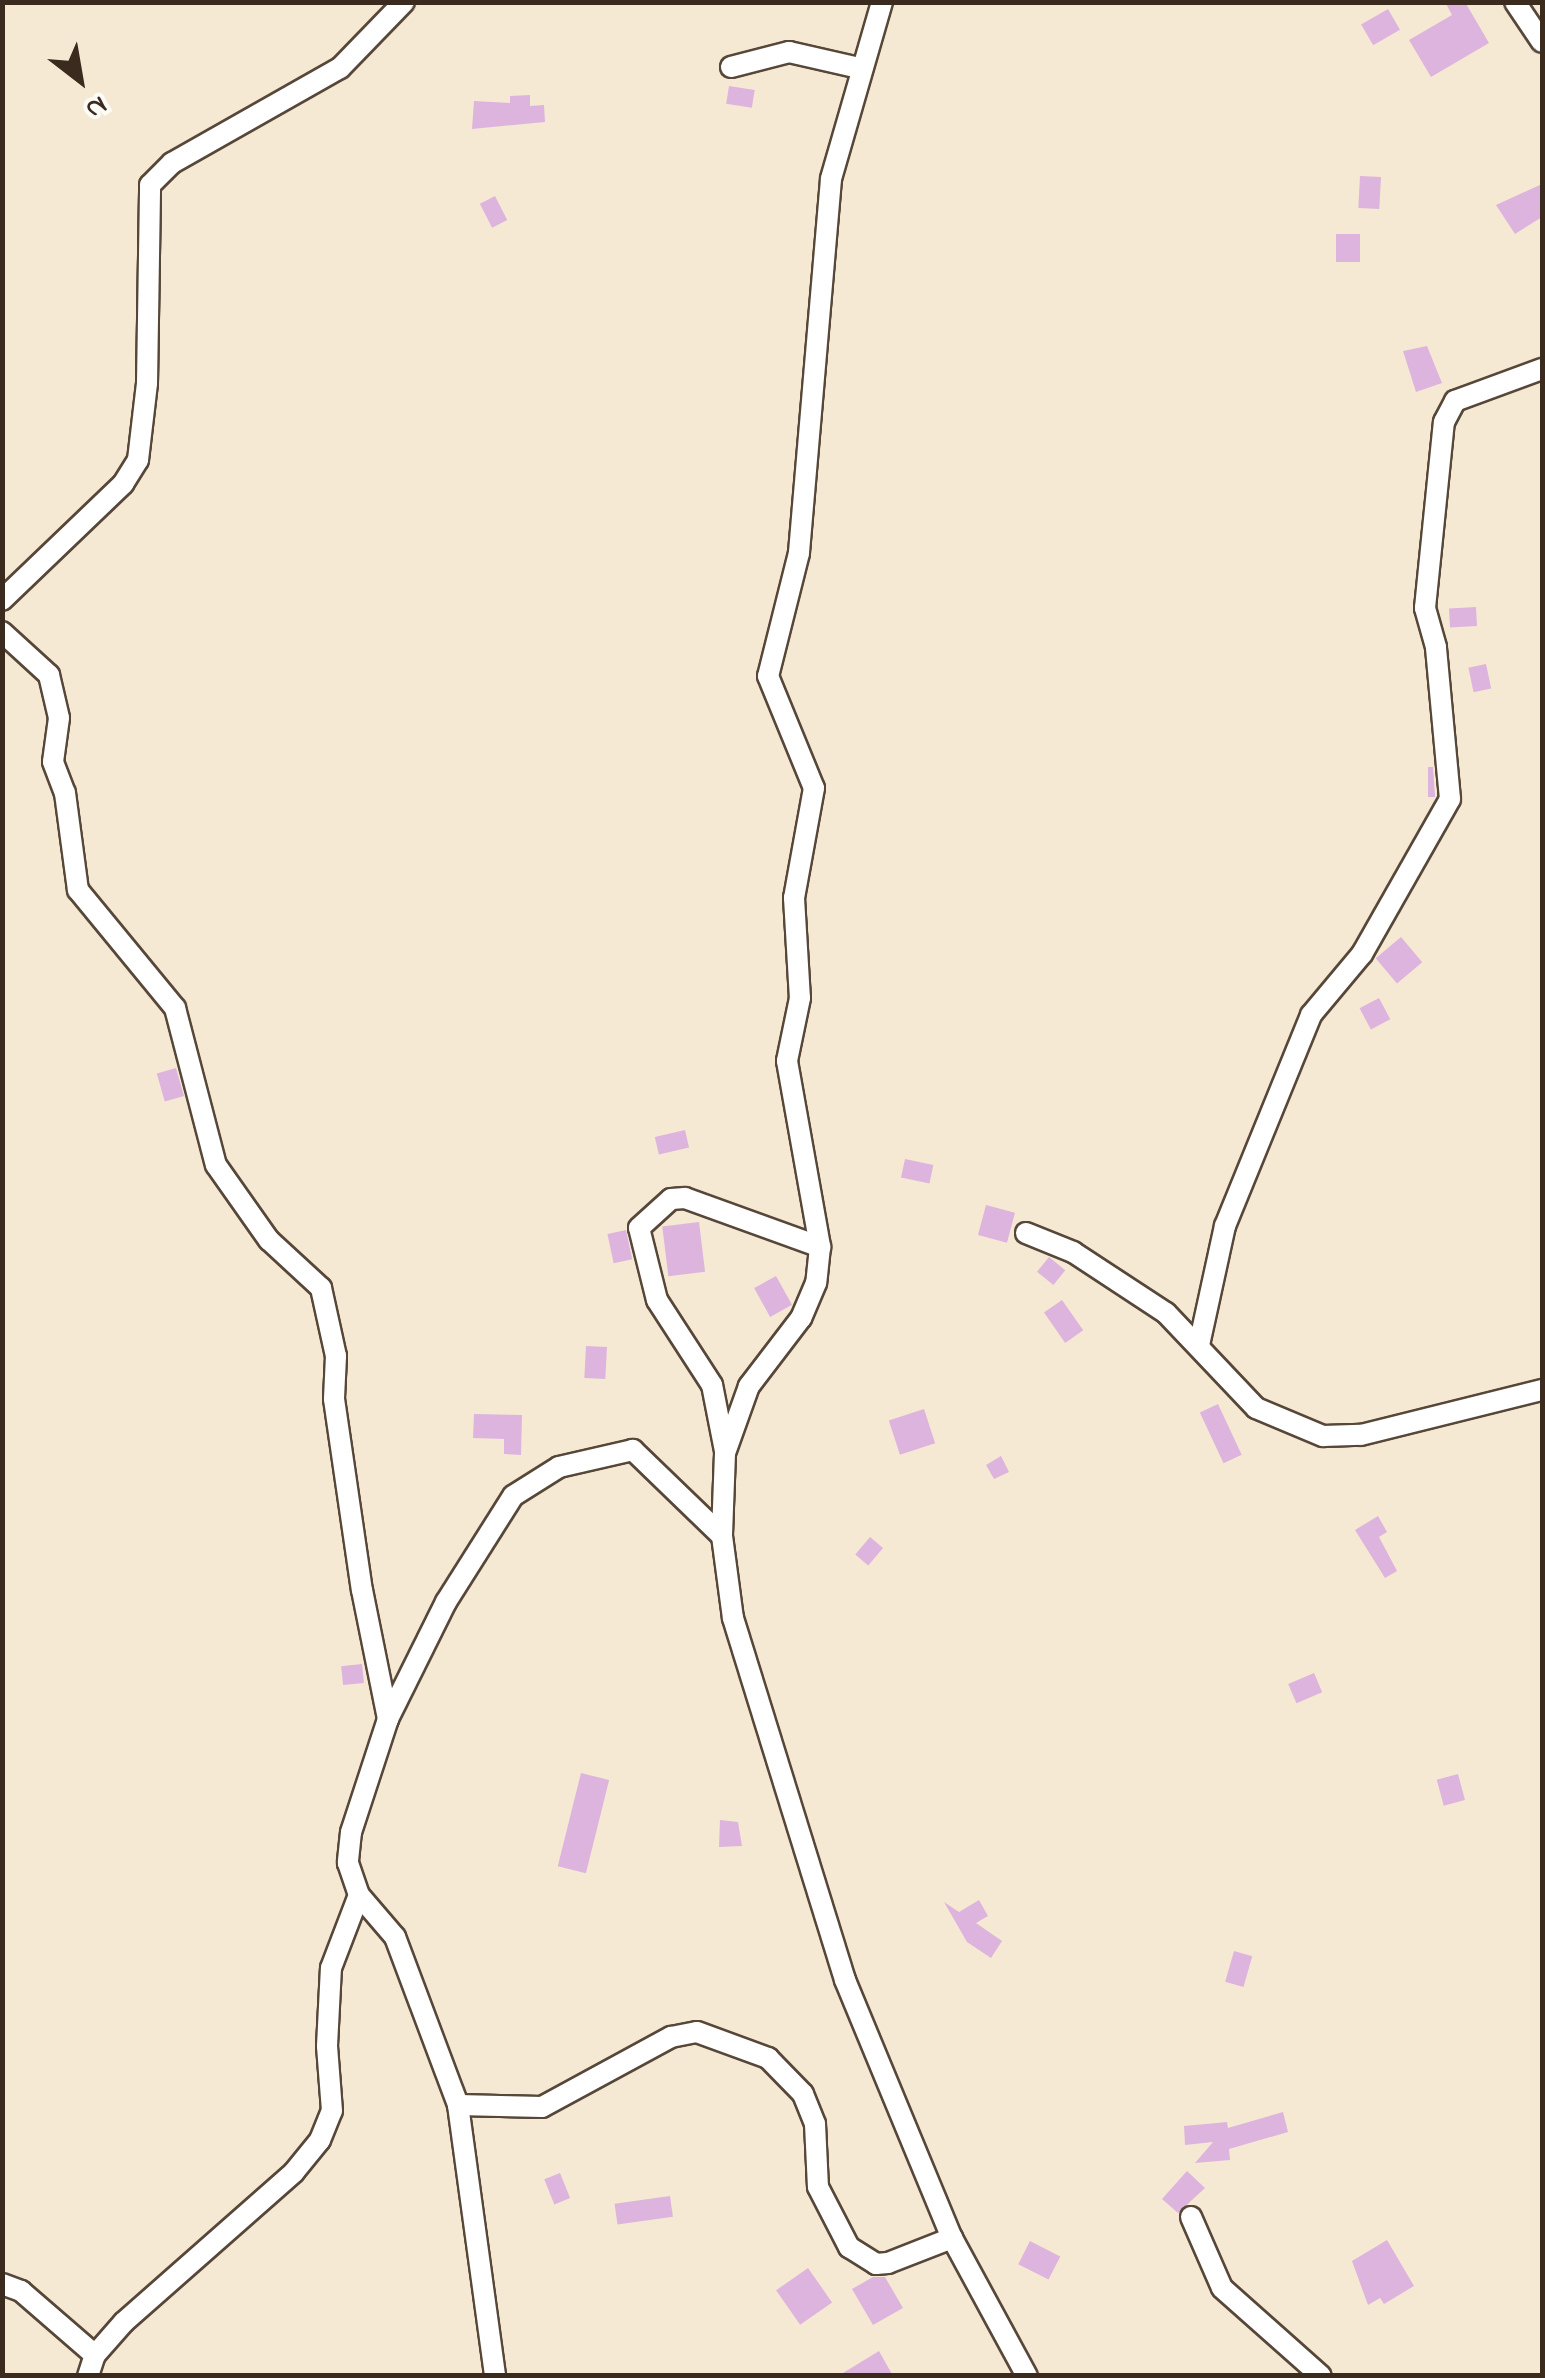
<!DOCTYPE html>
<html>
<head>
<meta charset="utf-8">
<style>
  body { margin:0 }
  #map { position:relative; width:1545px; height:2378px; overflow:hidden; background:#f5e9d4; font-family:"Indie Flower",sans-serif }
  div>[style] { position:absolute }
  .building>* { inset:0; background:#ddb4dd; transform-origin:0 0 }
  .roads { filter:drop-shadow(2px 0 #574739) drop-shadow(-2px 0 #574739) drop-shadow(0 2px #574739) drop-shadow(0 -2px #574739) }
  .street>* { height:20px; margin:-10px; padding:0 10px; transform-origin:10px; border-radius:10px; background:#fff }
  span { translate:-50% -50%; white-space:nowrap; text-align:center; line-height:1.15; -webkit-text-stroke:8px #fdfcf7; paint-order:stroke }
  .frame { position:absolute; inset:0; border:5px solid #3b2a1e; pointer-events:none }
  .north { position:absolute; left:30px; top:30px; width:100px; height:100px; -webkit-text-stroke:8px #fdfcf7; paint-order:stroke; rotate:149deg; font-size:28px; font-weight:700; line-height:40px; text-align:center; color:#3b2a1e }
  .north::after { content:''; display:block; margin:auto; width:35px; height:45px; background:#3b2a1e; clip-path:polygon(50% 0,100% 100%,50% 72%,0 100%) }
</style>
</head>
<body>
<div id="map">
  <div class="building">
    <div style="clip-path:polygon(1445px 2px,1465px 2px,1489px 43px,1431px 77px,1409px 40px,1452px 15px)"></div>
    <div style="left:1388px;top:9px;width:24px;height:31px;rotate:60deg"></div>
    <div style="left:729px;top:86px;width:26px;height:18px;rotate:9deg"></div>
    <div style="clip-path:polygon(530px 95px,530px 106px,544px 105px,545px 122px,472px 129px,474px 101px,510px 103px,510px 96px)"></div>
    <div style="left:1360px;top:176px;width:21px;height:32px;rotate:3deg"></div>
    <div style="clip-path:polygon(1542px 184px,1542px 217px,1515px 234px,1496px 205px)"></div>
    <div style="left:495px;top:196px;width:27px;height:17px;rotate:63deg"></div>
    <div style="left:1360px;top:234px;width:28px;height:24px;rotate:90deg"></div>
    <div style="clip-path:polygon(1427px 346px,1442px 383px,1416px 392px,1403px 351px)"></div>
    <div style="left:1476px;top:607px;width:19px;height:27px;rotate:87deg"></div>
    <div style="left:1486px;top:664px;width:25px;height:18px;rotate:78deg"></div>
    <div style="clip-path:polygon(1428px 767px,1433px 767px,1435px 797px,1428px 797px)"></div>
    <div style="left:1401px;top:937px;width:33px;height:33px;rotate:50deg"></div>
    <div style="left:1379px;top:998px;width:24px;height:22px;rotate:62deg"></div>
    <div style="left:176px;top:1068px;width:29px;height:20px;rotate:74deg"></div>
    <div style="left:685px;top:1130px;width:18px;height:31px;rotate:77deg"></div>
    <div style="left:905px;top:1159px;width:29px;height:19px;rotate:12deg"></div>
    <div style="left:986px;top:1205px;width:30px;height:31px;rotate:15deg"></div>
    <div style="left:699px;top:1222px;width:50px;height:37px;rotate:83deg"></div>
    <div style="left:626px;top:1230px;width:30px;height:19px;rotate:78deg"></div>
    <div style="left:1049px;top:1257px;width:21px;height:19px;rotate:39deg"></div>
    <div style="left:776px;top:1276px;width:33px;height:25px;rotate:61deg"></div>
    <div style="left:1062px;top:1300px;width:37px;height:22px;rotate:55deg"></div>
    <div style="left:586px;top:1346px;width:21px;height:32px;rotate:3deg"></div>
    <div style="left:1218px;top:1404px;width:56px;height:20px;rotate:65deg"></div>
    <div style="left:924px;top:1409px;width:36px;height:37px;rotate:72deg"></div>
    <div style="clip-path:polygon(474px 1414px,522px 1415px,521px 1455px,504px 1454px,504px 1439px,473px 1438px)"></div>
    <div style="clip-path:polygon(1001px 1456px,1009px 1472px,994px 1479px,986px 1465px)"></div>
    <div style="clip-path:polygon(1378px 1516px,1387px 1532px,1379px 1537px,1397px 1571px,1385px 1578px,1355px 1530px)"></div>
    <div style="left:870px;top:1537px;width:17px;height:23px;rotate:40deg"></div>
    <div style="left:362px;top:1664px;width:19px;height:21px;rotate:84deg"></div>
    <div style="left:1314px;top:1673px;width:21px;height:28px;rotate:67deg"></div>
    <div style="left:581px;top:1773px;width:29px;height:96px;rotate:14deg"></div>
    <div style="left:1458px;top:1774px;width:27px;height:22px;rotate:75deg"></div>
    <div style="clip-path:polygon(720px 1820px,738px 1822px,742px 1846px,719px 1847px)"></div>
    <div style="clip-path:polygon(979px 1900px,988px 1916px,976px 1923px,1002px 1941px,991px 1958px,967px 1942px,944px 1902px,959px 1912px)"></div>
    <div style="left:1234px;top:1951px;width:19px;height:32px;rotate:16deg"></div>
    <div style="clip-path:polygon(1283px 2112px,1288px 2132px,1229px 2149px,1230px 2160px,1195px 2163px,1213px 2142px,1185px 2145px,1184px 2126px,1227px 2122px,1228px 2128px)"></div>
    <div style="clip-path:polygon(1187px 2171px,1205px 2188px,1178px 2213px,1162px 2199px)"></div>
    <div style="left:560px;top:2173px;width:27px;height:17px;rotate:68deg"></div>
    <div style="left:670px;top:2196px;width:21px;height:56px;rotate:82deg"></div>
    <div style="clip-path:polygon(1387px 2240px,1414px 2286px,1384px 2304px,1380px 2298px,1368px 2305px,1352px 2261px)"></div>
    <div style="left:1030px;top:2241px;width:34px;height:26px;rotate:27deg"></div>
    <div style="left:808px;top:2268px;width:42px;height:39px;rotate:55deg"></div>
    <div style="clip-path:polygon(873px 2277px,885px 2277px,903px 2308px,873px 2325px,852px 2289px)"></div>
    <div style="clip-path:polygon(879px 2351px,893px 2376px,838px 2376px)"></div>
  </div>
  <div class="roads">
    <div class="street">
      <div style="left:882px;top:2px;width:184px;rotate:106.1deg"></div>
      <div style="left:831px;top:179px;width:375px;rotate:94.9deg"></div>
      <div style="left:799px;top:553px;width:127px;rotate:104.1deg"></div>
      <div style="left:768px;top:676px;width:121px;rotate:67.7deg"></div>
      <div style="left:814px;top:788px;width:112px;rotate:100.3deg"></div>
      <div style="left:794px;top:898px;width:100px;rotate:86.6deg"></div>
      <div style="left:800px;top:998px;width:64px;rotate:101.7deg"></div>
      <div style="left:787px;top:1061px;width:189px;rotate:79.9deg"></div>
      <div style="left:820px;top:1247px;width:36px;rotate:96deg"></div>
      <div style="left:816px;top:1283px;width:38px;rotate:113deg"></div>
      <div style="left:801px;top:1318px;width:86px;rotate:127.4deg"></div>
      <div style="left:749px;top:1386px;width:71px;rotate:109.7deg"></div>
      <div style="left:725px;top:1453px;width:83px;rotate:92.1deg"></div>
      <div style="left:722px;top:1536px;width:83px;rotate:82.4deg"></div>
      <div style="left:733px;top:1618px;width:379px;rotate:72.8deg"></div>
      <div style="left:845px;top:1980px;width:279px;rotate:67.5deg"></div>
      <div style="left:952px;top:2238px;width:157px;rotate:61.5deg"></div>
      <div style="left:1515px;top:2px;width:48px;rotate:56deg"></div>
      <div style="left:731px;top:67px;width:60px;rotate:-14.5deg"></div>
      <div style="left:789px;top:52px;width:72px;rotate:12.9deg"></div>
      <div style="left:2px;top:600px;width:168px;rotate:-43.8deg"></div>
      <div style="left:123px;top:484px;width:28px;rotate:-58deg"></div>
      <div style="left:138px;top:460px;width:78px;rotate:-83.3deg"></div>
      <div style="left:147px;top:383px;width:198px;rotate:-89.1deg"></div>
      <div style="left:150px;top:185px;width:31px;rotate:-45deg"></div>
      <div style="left:172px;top:163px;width:193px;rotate:-29.5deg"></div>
      <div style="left:340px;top:68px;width:92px;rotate:-45.9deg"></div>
      <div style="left:2px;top:632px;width:64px;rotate:42.5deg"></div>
      <div style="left:49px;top:675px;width:44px;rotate:76.9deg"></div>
      <div style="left:59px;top:718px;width:44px;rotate:97.8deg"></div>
      <div style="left:53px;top:762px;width:33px;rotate:69deg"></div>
      <div style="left:65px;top:793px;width:98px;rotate:82.4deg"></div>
      <div style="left:78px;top:890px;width:153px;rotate:50.6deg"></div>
      <div style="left:175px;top:1008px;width:162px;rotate:75.4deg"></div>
      <div style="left:216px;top:1165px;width:92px;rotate:54.8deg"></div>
      <div style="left:269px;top:1240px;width:71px;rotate:42.7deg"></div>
      <div style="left:321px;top:1288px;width:70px;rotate:77.6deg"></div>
      <div style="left:336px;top:1356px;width:43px;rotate:92.7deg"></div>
      <div style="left:334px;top:1399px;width:193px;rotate:81.7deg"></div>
      <div style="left:362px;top:1590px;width:132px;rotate:78.6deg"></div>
      <div style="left:1026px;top:1233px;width:51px;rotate:22deg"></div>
      <div style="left:1073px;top:1252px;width:111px;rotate:33.3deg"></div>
      <div style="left:1166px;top:1313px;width:131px;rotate:46.5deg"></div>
      <div style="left:1256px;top:1408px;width:73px;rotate:22.7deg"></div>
      <div style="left:1323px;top:1436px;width:38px;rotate:-2deg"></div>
      <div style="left:1361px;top:1435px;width:187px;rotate:-14deg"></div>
      <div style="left:1199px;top:1345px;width:122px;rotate:-77.7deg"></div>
      <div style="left:1225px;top:1226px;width:228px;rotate:-67.8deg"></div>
      <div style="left:1311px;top:1015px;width:80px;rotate:-50.1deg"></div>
      <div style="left:1362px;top:954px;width:178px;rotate:-60.4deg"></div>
      <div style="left:1450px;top:799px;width:153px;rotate:-95.3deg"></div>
      <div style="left:1436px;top:647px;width:41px;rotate:-105.8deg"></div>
      <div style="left:1425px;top:608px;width:187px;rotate:-84.2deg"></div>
      <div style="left:1444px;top:422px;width:24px;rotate:-62deg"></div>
      <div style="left:1455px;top:401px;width:93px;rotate:-20.2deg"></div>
      <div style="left:725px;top:1451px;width:67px;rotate:-101.1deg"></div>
      <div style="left:712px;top:1385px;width:101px;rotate:-122.9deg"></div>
      <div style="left:657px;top:1300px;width:74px;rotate:-104deg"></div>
      <div style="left:639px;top:1228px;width:43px;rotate:-42.2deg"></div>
      <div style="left:671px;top:1199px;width:14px;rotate:-4deg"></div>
      <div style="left:685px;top:1198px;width:144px;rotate:19.9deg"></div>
      <div style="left:722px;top:1536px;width:124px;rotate:-136deg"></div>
      <div style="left:633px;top:1450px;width:76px;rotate:167.1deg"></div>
      <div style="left:559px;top:1467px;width:54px;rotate:147.8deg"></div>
      <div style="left:513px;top:1496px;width:125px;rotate:122.3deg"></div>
      <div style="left:446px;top:1602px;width:131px;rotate:116.4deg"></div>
      <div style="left:388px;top:1719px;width:119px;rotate:108.1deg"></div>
      <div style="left:351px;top:1832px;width:31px;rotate:96deg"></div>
      <div style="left:348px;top:1863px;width:34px;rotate:71deg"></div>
      <div style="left:359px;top:1895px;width:55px;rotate:49.4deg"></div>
      <div style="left:395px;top:1937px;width:179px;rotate:69.4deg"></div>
      <div style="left:458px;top:2105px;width:84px;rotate:1.4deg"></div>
      <div style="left:542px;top:2107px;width:147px;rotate:-28.5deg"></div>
      <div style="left:671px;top:2037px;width:26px;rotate:-11deg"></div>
      <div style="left:697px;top:2032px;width:76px;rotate:20.1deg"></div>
      <div style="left:768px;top:2058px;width:50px;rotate:45.8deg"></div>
      <div style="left:803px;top:2094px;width:32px;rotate:68deg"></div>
      <div style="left:815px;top:2124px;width:63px;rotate:87.3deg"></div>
      <div style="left:818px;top:2187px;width:68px;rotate:62.7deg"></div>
      <div style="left:849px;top:2247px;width:32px;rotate:32deg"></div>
      <div style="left:876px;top:2264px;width:12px;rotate:-5deg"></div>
      <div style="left:888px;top:2263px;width:69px;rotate:-21.3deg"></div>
      <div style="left:458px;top:2105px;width:274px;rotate:82.2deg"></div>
      <div style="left:1191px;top:2217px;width:77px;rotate:66.4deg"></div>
      <div style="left:1222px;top:2288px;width:132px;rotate:41.6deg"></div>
      <div style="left:2px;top:2284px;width:20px;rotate:20deg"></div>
      <div style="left:21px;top:2291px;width:98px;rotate:40.9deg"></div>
      <div style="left:88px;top:2376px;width:22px;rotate:-72deg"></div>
      <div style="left:95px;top:2355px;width:44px;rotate:-48.7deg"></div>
      <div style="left:124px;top:2322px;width:227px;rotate:-41.4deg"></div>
      <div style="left:294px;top:2172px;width:41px;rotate:-50.9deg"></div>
      <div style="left:320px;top:2140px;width:31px;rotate:-68deg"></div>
      <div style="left:332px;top:2111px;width:65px;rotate:-94.4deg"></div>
      <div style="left:327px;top:2046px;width:78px;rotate:-87.1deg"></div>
      <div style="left:331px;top:1968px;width:78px;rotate:-69deg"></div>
    </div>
  </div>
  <div class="frame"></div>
  <div class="north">N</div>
</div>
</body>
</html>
